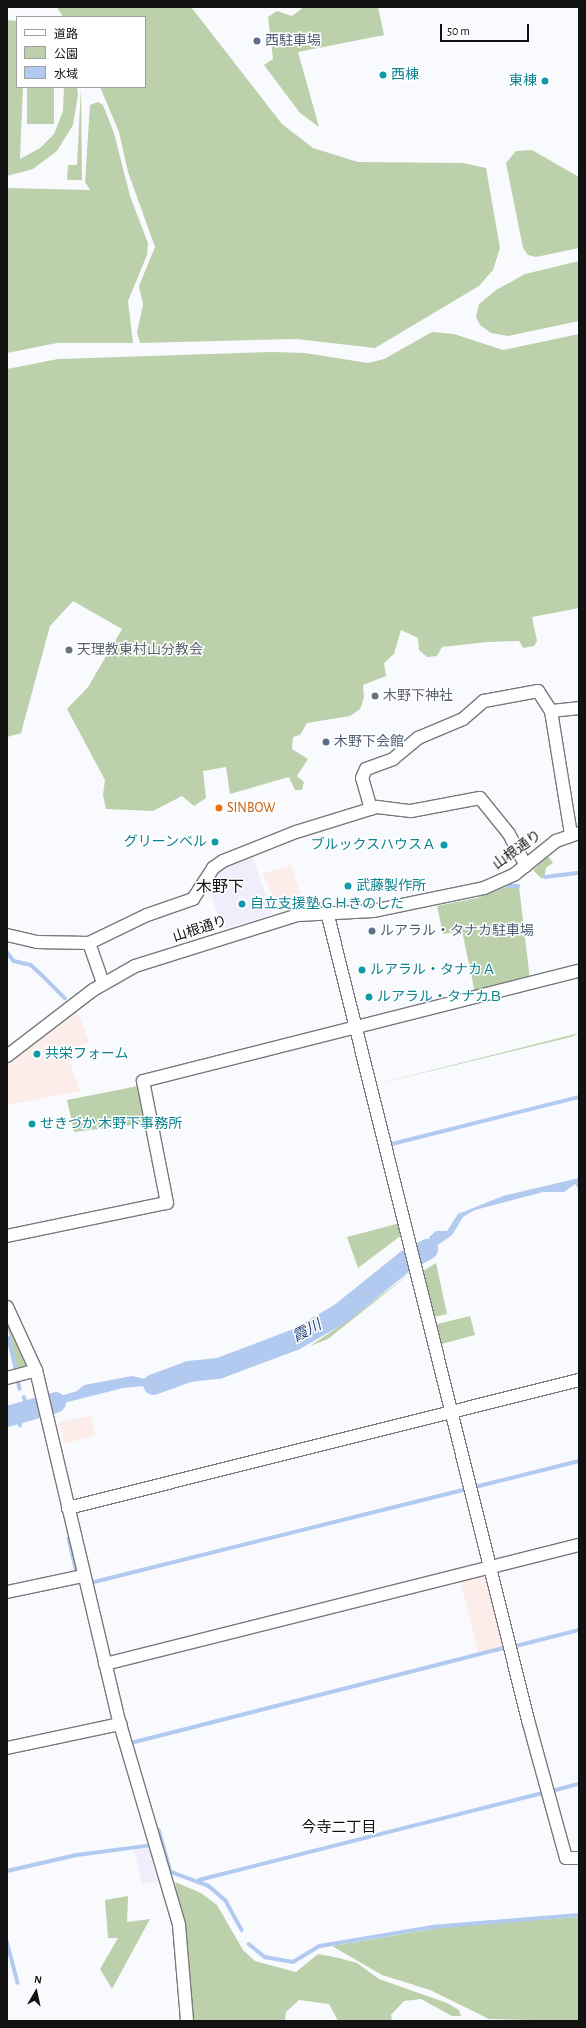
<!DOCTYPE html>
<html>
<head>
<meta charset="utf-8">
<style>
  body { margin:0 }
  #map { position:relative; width:586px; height:2028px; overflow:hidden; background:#f9fafd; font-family:"Alegreya Sans","Noto Sans JP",sans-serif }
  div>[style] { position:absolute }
  .commercial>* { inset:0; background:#f0eefb; transform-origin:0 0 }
  .industrial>* { inset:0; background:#fcecea }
  .green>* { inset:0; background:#bcd1ab; transform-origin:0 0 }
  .water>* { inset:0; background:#b3caf0 }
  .stream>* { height:3.5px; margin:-1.75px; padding:0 1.75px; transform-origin:1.75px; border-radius:1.75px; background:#b3caf0 }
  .river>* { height:21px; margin:-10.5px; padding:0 10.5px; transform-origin:10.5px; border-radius:10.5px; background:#b3caf0 }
  .roads { filter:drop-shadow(1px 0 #78797c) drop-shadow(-1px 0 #78797c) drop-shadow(0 1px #78797c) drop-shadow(0 -1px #78797c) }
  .minor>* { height:12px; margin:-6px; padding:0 6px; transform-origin:6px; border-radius:6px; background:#fff }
  .dots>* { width:11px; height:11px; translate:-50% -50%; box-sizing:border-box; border:2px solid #fff; border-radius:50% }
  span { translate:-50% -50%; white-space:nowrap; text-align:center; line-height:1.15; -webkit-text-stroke:3px #fff; paint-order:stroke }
  .service-label { font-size:14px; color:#4e5e75 }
  .left { translate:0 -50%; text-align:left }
  .culture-label { font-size:14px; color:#0d838f }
  .right { translate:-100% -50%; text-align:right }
  .worship-label { font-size:14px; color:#5b616d }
  .food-label { font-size:14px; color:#c56008 }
  .street-label { font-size:14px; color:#121213 }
  .water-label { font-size:15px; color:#294676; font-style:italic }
  .neighbourhood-label { font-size:15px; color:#121213 }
  .quarter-label { font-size:16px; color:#121213 }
  .frame { position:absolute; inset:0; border:8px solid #121213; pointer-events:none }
  .legend { position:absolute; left:16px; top:16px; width:130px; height:72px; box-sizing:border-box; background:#fff; border:1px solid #a0a0a1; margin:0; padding:5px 7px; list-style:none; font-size:12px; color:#121213 }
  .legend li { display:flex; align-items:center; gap:8px; height:20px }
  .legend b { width:20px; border:1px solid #a0a0a1 }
  .north { position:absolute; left:16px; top:1972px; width:40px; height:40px; -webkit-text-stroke:3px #fff; paint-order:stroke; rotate:9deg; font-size:11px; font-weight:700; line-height:16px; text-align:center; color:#121213 }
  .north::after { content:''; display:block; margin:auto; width:14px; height:18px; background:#121213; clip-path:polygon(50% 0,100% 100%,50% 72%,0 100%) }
  .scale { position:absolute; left:440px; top:24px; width:89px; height:18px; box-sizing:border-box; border:2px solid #121213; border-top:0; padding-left:5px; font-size:12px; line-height:14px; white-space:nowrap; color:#121213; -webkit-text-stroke:3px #fff; paint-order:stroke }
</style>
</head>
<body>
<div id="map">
  <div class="commercial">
    <div style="clip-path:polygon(251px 853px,273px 914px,223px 929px,208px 887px,217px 870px)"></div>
    <div style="left:154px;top:1846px;width:35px;height:20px;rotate:78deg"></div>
  </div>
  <div class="industrial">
    <div style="clip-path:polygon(291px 865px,304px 906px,281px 911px,262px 874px)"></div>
    <div style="clip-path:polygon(77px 1010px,89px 1042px,73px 1048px,70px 1063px,80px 1091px,7px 1105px,7px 1064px)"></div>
    <div style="clip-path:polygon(91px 1416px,95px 1435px,64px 1444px,59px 1422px)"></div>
    <div style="clip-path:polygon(481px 1575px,487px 1578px,505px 1647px,479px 1654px,460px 1580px)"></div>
  </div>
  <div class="green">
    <div style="clip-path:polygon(57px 7px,191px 7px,282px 124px,313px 148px,358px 162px,463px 163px,486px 168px,500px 248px,493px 270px,479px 286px,375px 348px,296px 339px,140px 343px,137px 332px,143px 305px,139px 286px,155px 247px,128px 172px,119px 132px,100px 87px,145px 87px,145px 17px,63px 17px)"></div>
    <div style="clip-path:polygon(304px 7px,378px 7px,384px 35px,298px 52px,319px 127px,300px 113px,264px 65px,273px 59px,268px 17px,277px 11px,292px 16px)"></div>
    <div style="clip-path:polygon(7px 20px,17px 21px,17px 87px,23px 87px,20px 159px,40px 148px,54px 134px,63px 111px,64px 87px,77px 87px,78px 95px,73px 125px,57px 151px,33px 169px,7px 176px)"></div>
    <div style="left:27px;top:87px;width:27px;height:37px"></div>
    <div style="clip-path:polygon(81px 87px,82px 180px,67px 180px,68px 165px,77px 165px)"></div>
    <div style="clip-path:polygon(98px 102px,103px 105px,114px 133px,130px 196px,148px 243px,147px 255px,128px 301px,133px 343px,57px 343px,7px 353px,7px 188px,90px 190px,85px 182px,90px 105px)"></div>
    <div style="clip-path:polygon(532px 150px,579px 177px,579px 248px,536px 257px,528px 255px,523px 248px,506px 163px,516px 151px)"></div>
    <div style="clip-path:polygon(579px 261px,579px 321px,508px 336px,491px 333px,480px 325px,476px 317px,479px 304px,496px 290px,525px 274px)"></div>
    <div style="clip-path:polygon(432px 332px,454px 334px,503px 350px,579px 334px,579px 608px,532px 617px,537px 641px,534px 646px,523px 648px,519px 641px,488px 642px,442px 647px,437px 656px,427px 657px,419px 650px,418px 638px,401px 630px,394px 654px,384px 663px,386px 676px,363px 685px,364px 698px,360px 709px,350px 716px,307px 723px,300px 735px,293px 737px,292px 749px,308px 759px,297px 776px,304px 782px,302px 790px,295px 790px,289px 777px,230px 794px,226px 767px,203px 771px,206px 798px,194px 806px,182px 796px,153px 811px,106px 809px,103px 795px,105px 780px,67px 709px,88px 687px,122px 629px,73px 601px,50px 626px,21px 733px,7px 737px,7px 369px,58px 359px,272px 352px,305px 353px,368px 363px,384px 359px)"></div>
    <div style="clip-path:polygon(548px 856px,553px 863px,546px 868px,544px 878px,541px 878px,533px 870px)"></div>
    <div style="clip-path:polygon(508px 886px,519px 886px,530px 980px,475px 993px,462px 931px,443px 934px,437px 906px,477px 898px)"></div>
    <div style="clip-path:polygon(579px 1033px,571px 1037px,373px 1085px)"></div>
    <div style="clip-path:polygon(138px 1086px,148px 1123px,74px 1132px,67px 1100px)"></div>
    <div style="clip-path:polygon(400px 1223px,403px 1234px,358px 1268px,347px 1237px)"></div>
    <div style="clip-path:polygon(436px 1263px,447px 1314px,434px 1317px,430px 1315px,420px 1273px)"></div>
    <div style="clip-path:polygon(412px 1272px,328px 1339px,310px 1346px,344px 1323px)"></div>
    <div style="clip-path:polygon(470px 1316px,475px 1335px,438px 1345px,434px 1330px,437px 1324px)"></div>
    <div style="clip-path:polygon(7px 1325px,15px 1341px,27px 1368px,18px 1371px)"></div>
    <div style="clip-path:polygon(175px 1882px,201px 1893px,217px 1905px,243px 1950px,255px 1961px,296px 1972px,318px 1954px,339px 1958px,357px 1963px,379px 1979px,447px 2003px,459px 2010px,461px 2016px,452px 2016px,421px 1999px,404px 2001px,391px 2015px,392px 2021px,338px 2021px,329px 2004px,299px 2000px,286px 2012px,285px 2021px,191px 2021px,190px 1973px)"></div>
    <div style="clip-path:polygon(128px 1896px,127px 1922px,150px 1919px,112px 1989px,100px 1969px,118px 1938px,108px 1938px,105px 1900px)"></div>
    <div style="clip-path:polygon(579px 1917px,579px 2021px,489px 2019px,430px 1990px,382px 1975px,332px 1946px,444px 1927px)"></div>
  </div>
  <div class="water">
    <div style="clip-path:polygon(579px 1178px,579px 1190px,575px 1184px,564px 1192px,543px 1192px,475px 1210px,463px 1217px,452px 1235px,438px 1245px,402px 1263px,406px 1256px,431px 1244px,429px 1237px,436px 1231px,447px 1231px,458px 1214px,503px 1196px)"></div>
    <div style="clip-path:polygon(174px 1375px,179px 1376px,165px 1384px,123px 1388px,28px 1412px,50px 1399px,77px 1391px,84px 1385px,132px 1376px,155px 1381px)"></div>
  </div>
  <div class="stream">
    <div style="left:545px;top:877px;width:34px;rotate:-7deg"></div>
    <div style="left:509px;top:886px;width:9px"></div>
    <div style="left:7px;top:952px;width:11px;rotate:52deg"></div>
    <div style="left:14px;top:961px;width:17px;rotate:13deg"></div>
    <div style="left:31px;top:965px;width:13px;rotate:42deg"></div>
    <div style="left:41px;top:974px;width:34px;rotate:45deg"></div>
    <div style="left:392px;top:1144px;width:193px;rotate:-14.1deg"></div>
    <div style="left:9px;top:1338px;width:32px;rotate:77deg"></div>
    <div style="left:18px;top:1380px;width:9px;rotate:77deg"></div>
    <div style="left:20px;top:1426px;width:8px;rotate:-90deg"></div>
    <div style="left:20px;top:1418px;width:10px;rotate:-37deg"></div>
    <div style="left:28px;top:1412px;width:15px;rotate:-106deg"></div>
    <div style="left:475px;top:1487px;width:107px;rotate:-14deg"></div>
    <div style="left:69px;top:1538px;width:35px;rotate:77deg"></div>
    <div style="left:90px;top:1583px;width:384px;rotate:-14deg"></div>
    <div style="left:516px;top:1646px;width:65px;rotate:-14.3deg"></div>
    <div style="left:131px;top:1743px;width:385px;rotate:-14.3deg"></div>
    <div style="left:552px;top:1791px;width:28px;rotate:-15deg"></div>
    <div style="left:159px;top:1830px;width:44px;rotate:74.1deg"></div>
    <div style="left:171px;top:1872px;width:40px;rotate:20.2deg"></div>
    <div style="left:209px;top:1886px;width:23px;rotate:41deg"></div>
    <div style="left:226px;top:1901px;width:33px;rotate:61deg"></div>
    <div style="left:7px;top:1871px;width:72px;rotate:-12.9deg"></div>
    <div style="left:77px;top:1855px;width:77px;rotate:-7.5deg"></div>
    <div style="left:199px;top:1880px;width:356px;rotate:-14.2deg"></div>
    <div style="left:7px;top:1941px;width:43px;rotate:75.3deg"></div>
    <div style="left:249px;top:1944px;width:21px;rotate:39deg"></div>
    <div style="left:265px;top:1957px;width:28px;rotate:10deg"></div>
    <div style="left:293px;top:1962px;width:31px;rotate:-31deg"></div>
    <div style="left:320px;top:1946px;width:114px;rotate:-9.6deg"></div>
    <div style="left:432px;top:1927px;width:147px;rotate:-4.7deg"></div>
  </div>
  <div class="river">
    <div style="left:153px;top:1384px;width:37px;rotate:-20deg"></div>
    <div style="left:188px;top:1371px;width:30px;rotate:-6deg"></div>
    <div style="left:218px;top:1368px;width:82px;rotate:-20.6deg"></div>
    <div style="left:295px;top:1339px;width:52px;rotate:-30deg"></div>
    <div style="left:340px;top:1313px;width:85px;rotate:-38.8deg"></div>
    <div style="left:406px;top:1260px;width:24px;rotate:-28deg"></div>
    <div style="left:7px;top:1416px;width:50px;rotate:-16.3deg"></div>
  </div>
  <div class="roads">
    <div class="minor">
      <div style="left:551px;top:711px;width:28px;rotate:-6deg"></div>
      <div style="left:371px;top:809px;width:32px;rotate:-106deg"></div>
      <div style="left:362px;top:778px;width:10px;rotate:-66deg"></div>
      <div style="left:366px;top:769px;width:29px;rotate:-20deg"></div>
      <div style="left:393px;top:759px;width:33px;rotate:-40deg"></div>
      <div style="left:418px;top:738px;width:49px;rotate:-22.9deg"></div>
      <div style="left:463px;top:719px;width:28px;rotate:-41deg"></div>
      <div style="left:484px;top:701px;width:55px;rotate:-10.5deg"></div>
      <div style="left:538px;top:691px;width:24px;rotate:57deg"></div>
      <div style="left:551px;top:711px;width:126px;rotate:80.8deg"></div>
      <div style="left:327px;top:912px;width:833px;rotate:76.03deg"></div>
      <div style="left:528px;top:1720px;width:143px;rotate:74.6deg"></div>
      <div style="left:566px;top:1858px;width:13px"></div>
      <div style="left:7px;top:935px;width:31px;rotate:13deg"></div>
      <div style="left:37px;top:942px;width:52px;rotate:1.1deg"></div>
      <div style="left:89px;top:943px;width:64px;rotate:-25.8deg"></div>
      <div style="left:147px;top:915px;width:49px;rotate:-19.2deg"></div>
      <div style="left:193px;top:899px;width:37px;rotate:-57deg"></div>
      <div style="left:213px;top:868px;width:12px;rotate:-35deg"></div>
      <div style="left:223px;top:861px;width:79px;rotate:-21.7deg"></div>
      <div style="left:296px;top:832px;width:85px;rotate:-17.2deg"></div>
      <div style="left:377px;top:807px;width:34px;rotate:7deg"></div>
      <div style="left:411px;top:811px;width:70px;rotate:-10.7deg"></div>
      <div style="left:480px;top:798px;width:46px;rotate:51.1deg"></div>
      <div style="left:509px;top:834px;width:36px;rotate:62deg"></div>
      <div style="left:89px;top:943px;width:42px;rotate:70.7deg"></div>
      <div style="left:7px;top:1056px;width:108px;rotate:-37.5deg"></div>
      <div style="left:93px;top:990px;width:48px;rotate:-29.7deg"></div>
      <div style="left:135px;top:966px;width:171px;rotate:-17.4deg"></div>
      <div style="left:298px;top:915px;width:75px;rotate:-3.1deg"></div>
      <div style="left:373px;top:911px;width:113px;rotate:-11.7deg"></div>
      <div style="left:484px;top:888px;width:34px;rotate:-24deg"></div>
      <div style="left:515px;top:874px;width:53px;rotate:-38.8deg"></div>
      <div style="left:556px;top:841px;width:24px;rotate:-19deg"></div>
      <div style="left:7px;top:1236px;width:163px;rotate:-11.7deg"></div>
      <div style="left:167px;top:1203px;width:124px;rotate:-101.1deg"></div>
      <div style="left:143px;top:1081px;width:450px;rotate:-14.2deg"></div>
      <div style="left:7px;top:1307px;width:69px;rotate:65.3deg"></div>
      <div style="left:36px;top:1370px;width:364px;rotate:76.7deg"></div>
      <div style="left:120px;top:1724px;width:209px;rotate:73.6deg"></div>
      <div style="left:179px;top:1925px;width:96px;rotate:85.2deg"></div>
      <div style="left:7px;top:1378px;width:30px;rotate:-15deg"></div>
      <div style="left:68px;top:1508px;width:527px;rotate:-14.06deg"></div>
      <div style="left:7px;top:1592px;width:78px;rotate:-11.9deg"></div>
      <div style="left:105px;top:1664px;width:489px;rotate:-14.1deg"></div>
      <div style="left:7px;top:1748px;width:116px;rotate:-12deg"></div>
    </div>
  </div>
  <div class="dots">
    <div style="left:257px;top:41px;background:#5c6f8a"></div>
    <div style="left:383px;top:75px;background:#0f9aa8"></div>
    <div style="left:545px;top:81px;background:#0f9aa8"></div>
    <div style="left:69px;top:650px;background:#6b7280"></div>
    <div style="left:375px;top:696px;background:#6b7280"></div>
    <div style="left:326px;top:742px;background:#5c6f8a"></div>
    <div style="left:219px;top:808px;background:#e8710a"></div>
    <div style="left:215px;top:842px;background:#0f9aa8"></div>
    <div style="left:444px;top:845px;background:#0f9aa8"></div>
    <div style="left:348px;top:886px;background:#0f9aa8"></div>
    <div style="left:242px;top:904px;background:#0f9aa8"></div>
    <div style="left:372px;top:931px;background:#5c6f8a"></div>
    <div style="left:362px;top:970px;background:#0f9aa8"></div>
    <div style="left:369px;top:997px;background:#0f9aa8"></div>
    <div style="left:37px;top:1054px;background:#0f9aa8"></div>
    <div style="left:32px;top:1124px;background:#0f9aa8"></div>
  </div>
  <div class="service-label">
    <span class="left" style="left:265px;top:41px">西駐車場</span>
    <span class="left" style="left:334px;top:742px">木野下会館</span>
    <span class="left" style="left:380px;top:931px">ルアラル・タナカ駐車場</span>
  </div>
  <div class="culture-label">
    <span class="left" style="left:391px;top:75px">西棟</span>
    <span class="right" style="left:537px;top:81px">東棟</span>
    <span class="right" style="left:207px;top:842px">グリーンベル</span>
    <span class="right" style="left:436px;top:845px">ブルックスハウスＡ</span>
    <span class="left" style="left:356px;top:886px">武藤製作所</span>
    <span class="left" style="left:250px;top:904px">自立支援塾ＧＨきのした</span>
    <span class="left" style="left:370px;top:970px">ルアラル・タナカＡ</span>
    <span class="left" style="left:377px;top:997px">ルアラル・タナカＢ</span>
    <span class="left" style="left:45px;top:1054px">共栄フォーム</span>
    <span class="left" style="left:40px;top:1124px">せきづか 木野下事務所</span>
  </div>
  <div class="worship-label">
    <span class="left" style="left:77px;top:650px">天理教東村山分教会</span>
    <span class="left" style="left:383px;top:696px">木野下神社</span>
  </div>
  <div class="food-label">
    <span class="left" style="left:227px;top:808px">SINBOW</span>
  </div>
  <div class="street-label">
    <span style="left:517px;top:850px;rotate:-36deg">山根通り</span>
    <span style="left:200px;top:929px;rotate:-18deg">山根通り</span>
  </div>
  <div class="water-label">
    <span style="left:307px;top:1331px;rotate:-28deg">霞川</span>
  </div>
  <div class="neighbourhood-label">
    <span style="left:339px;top:1828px">今寺二丁目</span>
  </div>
  <div class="quarter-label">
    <span style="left:220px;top:887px">木野下</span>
  </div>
  <div class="frame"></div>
  <ul class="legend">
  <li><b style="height:5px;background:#fff"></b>道路</li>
  <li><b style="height:11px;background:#bcd1ab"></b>公園</li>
  <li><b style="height:11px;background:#b3caf0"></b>水域</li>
  </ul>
  <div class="north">N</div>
  <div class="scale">50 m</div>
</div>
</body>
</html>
